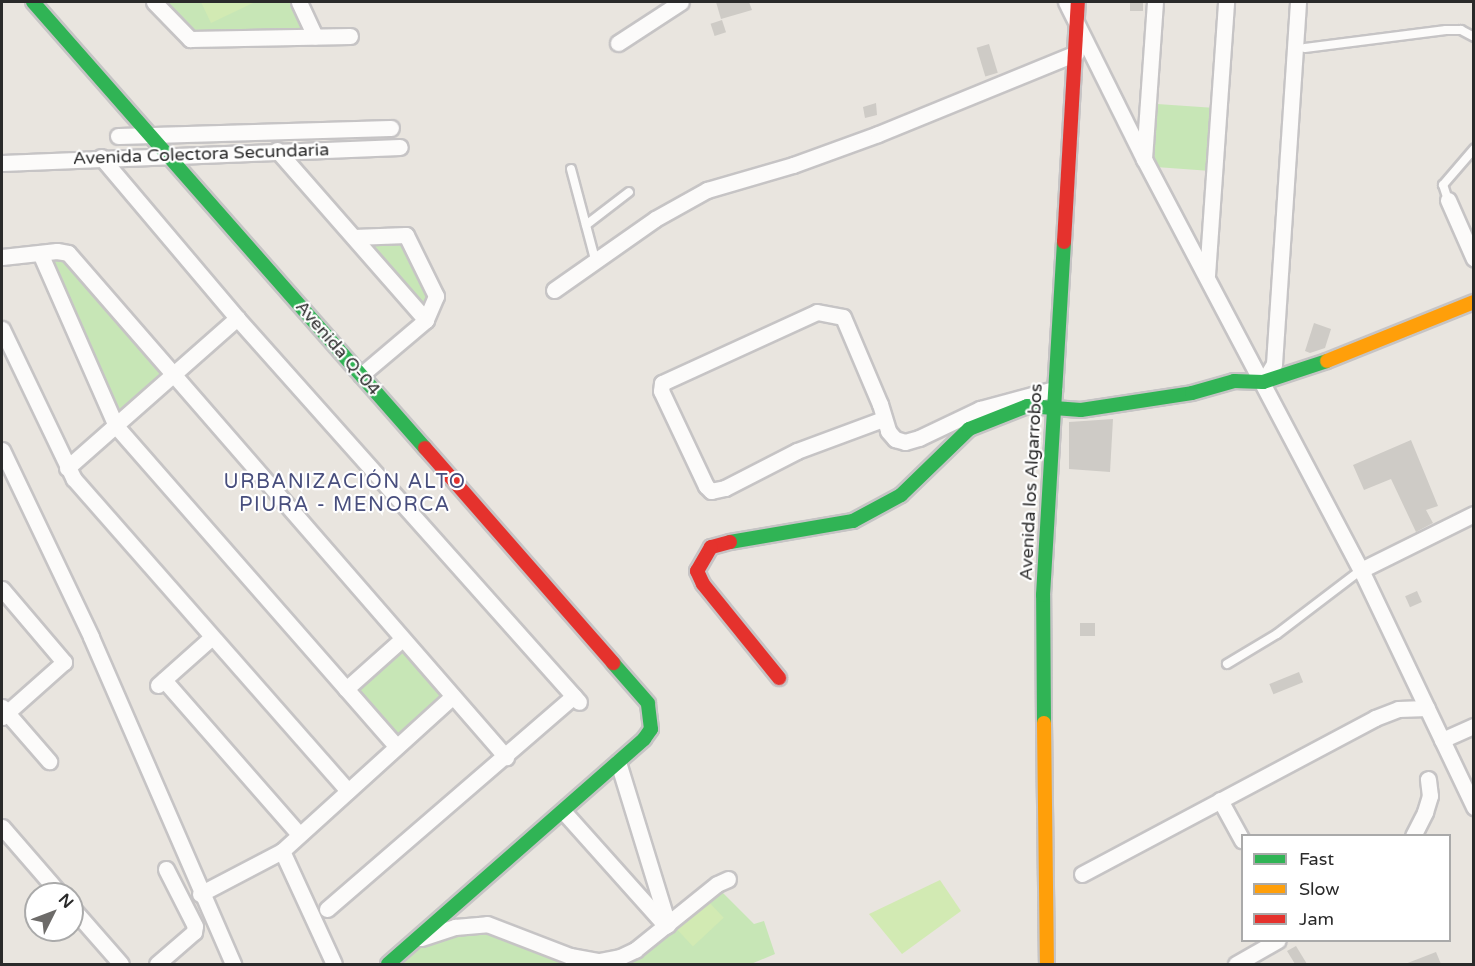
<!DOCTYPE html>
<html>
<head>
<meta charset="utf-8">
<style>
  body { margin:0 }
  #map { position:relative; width:1475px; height:966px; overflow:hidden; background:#e9e5df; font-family:"Varela Round",sans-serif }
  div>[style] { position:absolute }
  .green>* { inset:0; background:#c7e6b6; transform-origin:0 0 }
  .pitch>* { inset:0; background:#d2eab3; transform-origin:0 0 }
  .building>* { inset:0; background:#cecbc6; transform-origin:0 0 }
  .roads { filter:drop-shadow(2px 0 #c6c4c5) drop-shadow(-2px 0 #c6c4c5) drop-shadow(0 2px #c6c4c5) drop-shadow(0 -2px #c6c4c5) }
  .lane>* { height:8px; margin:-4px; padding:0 4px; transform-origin:4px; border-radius:4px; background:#fcfbfa }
  .street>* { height:15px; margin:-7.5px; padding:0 7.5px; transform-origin:7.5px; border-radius:7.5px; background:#fcfbfa }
  .fast>* { height:14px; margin:-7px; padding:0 7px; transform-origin:7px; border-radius:7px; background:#30b455 }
  .slow>* { height:14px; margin:-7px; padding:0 7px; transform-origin:7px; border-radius:7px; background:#ff9f0a }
  .jam>* { height:14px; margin:-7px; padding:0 7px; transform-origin:7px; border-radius:7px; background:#e5322d }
  span { translate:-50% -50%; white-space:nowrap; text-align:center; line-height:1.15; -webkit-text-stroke:4.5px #fff; paint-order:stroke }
  .street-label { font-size:18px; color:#2a2a2a }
  .neighbourhood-label { font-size:20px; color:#484e7d; letter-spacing:1.5px }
  .frame { position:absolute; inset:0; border:3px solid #2a2a2a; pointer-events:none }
  .legend { position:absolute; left:1241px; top:834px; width:210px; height:108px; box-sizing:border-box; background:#fff; border:2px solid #aaa; margin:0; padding:8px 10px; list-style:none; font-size:18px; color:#2a2a2a }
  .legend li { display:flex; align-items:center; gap:12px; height:30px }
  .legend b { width:30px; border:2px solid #aaa }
  .north { position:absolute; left:24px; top:882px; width:60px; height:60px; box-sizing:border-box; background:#fff; border:2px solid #aaa; border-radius:50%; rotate:48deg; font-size:16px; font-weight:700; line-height:24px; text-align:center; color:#2a2a2a }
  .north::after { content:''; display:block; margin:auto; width:21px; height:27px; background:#6d6b69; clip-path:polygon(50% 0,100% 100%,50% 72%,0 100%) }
</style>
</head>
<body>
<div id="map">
  <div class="green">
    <div style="clip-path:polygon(161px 2px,293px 2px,304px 25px,299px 31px,193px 35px)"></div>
    <div style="left:1157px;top:104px;width:55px;height:63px;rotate:4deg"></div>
    <div style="clip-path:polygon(403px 239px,432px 296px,426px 305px,420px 305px,370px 251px,377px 240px)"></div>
    <div style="clip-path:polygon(54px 258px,66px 258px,164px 372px,164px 376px,118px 413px,50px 263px)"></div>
    <div style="left:402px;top:649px;width:63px;height:64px;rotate:46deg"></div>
    <div style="clip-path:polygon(719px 889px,754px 924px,764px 921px,775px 954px,751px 964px,626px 964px)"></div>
    <div style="clip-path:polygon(455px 932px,494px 934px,576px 964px,398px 964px,420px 945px)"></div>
  </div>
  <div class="pitch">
    <div style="clip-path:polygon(201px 2px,255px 2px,211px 23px)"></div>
    <div style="clip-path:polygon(940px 880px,961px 911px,902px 954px,869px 914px)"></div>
    <div style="left:708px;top:901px;width:23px;height:42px;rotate:47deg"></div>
  </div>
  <div class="building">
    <div style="clip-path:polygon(716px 2px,749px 2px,752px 10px,721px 19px)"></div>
    <div style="left:1130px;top:2px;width:13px;height:9px"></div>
    <div style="left:722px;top:20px;width:13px;height:12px;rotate:72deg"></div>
    <div style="left:989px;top:44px;width:30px;height:13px;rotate:73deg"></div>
    <div style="clip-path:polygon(876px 103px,877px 115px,865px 118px,863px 107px)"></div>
    <div style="clip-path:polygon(1314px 323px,1331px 329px,1325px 348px,1310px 353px,1305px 351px)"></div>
    <div style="clip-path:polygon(1113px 419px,1110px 472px,1069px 469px,1069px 422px)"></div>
    <div style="clip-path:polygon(1411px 440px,1438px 506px,1426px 510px,1433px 523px,1416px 532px,1391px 479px,1364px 490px,1353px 465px)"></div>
    <div style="left:1417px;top:591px;width:12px;height:13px;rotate:66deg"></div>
    <div style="left:1080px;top:623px;width:15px;height:13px"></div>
    <div style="left:1299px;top:672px;width:11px;height:32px;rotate:68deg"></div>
    <div style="clip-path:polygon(1296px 946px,1307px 964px,1295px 964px,1287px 951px)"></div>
    <div style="clip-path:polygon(1436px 952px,1441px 964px,1405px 964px)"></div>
  </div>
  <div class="roads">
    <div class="lane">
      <div style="left:1305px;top:48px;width:142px;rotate:-7.3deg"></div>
      <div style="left:1446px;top:30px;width:15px"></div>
      <div style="left:1461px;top:30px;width:15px;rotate:28deg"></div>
      <div style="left:571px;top:169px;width:93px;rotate:75.1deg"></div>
      <div style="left:1448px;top:200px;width:16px;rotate:-108deg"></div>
      <div style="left:1443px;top:185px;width:48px;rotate:-49.3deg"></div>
      <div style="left:586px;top:225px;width:54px;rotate:-37.5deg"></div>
      <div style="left:1227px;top:664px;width:58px;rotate:-31deg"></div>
      <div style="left:1277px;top:634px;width:106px;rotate:-37.3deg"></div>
    </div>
    <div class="street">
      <div style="left:154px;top:2px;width:52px;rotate:45.8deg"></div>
      <div style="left:190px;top:39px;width:160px;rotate:-1.1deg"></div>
      <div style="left:299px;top:2px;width:38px;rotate:65deg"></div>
      <div style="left:1066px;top:2px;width:175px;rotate:63.6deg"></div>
      <div style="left:1144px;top:159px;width:465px;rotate:62.2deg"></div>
      <div style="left:1361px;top:570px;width:263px;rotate:64.5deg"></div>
      <div style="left:618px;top:43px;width:75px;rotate:-33.1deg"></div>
      <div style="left:118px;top:136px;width:273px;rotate:-1.7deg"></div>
      <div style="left:277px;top:150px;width:226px;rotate:48.8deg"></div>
      <div style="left:101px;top:157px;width:211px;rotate:49.8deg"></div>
      <div style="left:237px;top:318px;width:514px;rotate:48.31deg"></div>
      <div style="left:1144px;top:159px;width:157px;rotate:-86deg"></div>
      <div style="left:2px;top:163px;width:398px;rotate:-2.3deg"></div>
      <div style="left:1448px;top:200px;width:64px;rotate:66.2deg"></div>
      <div style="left:354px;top:237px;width:52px;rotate:-2.2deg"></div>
      <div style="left:406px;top:235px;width:68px;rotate:63.8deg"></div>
      <div style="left:436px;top:296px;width:26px;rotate:113deg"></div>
      <div style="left:426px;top:320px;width:85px;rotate:139.8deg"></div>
      <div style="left:40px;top:253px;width:189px;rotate:66.3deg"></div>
      <div style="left:116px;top:426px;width:425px;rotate:48.8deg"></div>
      <div style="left:2px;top:257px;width:55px;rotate:-6.2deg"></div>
      <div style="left:57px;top:251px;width:11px;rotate:10deg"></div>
      <div style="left:68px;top:253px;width:668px;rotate:49.01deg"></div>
      <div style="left:1207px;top:275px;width:274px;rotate:-86deg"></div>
      <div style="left:554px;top:290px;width:123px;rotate:-35.1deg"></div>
      <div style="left:655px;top:219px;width:60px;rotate:-29.1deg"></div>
      <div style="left:707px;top:190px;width:90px;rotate:-16.2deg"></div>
      <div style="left:793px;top:165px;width:90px;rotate:-20deg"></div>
      <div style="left:878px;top:134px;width:214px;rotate:-22.2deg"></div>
      <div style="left:2px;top:329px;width:166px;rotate:64.4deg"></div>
      <div style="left:74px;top:479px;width:415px;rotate:48.7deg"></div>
      <div style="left:1263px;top:382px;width:21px;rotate:-59deg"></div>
      <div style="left:1274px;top:364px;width:363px;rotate:-86.2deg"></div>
      <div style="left:883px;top:419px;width:92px;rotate:159.6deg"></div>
      <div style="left:797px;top:451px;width:81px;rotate:152.8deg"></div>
      <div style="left:725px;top:488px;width:14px;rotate:168deg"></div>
      <div style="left:711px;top:491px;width:7px;rotate:-135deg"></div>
      <div style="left:706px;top:486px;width:105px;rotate:-115.3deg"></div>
      <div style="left:661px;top:391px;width:8px;rotate:-83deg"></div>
      <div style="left:662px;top:383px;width:170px;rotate:-24.6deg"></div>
      <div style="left:817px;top:312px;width:26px;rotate:11deg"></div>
      <div style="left:843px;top:317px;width:95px;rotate:67deg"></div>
      <div style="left:880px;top:404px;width:28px;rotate:73deg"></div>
      <div style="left:888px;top:431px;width:11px;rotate:49deg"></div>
      <div style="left:895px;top:439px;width:10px;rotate:17deg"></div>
      <div style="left:905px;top:442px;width:15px;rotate:-16deg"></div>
      <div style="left:919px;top:438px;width:68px;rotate:-25.4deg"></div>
      <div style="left:980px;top:409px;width:77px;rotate:-15.1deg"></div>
      <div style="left:2px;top:450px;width:207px;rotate:64.5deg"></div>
      <div style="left:91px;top:637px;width:357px;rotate:66.5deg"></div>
      <div style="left:67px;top:468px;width:227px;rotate:-41.4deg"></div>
      <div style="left:1361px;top:570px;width:126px;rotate:-26.4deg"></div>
      <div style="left:2px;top:589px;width:96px;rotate:49.7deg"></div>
      <div style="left:64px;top:662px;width:83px;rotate:138.4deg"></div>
      <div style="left:164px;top:680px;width:205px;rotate:48.8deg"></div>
      <div style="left:158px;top:685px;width:72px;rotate:-41.6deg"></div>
      <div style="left:346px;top:689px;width:74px;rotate:-41.7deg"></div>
      <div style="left:2px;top:707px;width:72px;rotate:49deg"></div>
      <div style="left:1442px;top:740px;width:35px;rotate:-24deg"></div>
      <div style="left:618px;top:762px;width:170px;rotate:72.9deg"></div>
      <div style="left:1220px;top:800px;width:46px;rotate:61.2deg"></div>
      <div style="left:563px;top:811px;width:154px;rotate:48.2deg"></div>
      <div style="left:2px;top:827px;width:89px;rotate:49.1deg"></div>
      <div style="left:1413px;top:836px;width:27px;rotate:-63deg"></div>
      <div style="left:1425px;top:812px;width:17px;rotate:-73deg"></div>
      <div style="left:1430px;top:796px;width:17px;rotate:-97deg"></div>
      <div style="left:282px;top:851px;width:124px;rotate:65.3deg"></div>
      <div style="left:1082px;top:874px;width:332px;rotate:-28deg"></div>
      <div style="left:1375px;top:718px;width:25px;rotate:-21deg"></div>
      <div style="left:1398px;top:709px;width:29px;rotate:-2deg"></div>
      <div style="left:200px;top:894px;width:93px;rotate:-27.7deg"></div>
      <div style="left:282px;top:851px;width:229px;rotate:-42.2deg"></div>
      <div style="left:72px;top:908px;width:74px;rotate:48.8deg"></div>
      <div style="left:327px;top:909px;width:326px;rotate:-40.8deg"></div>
      <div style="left:421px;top:938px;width:36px;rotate:-18deg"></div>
      <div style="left:455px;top:927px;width:32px;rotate:-5deg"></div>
      <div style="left:487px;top:924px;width:89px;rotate:21.1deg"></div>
      <div style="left:570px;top:956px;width:29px;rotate:10deg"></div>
      <div style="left:599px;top:961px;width:21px;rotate:-11deg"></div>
      <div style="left:620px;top:957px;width:17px;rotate:-25deg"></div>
      <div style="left:635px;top:950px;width:105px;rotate:-38.8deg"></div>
      <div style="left:717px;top:884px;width:12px;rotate:-24deg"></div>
      <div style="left:157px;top:964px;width:49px;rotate:-40.9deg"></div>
      <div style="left:194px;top:932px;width:6px;rotate:-81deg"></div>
      <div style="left:195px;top:926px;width:64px;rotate:-117deg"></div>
      <div style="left:1236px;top:964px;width:48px;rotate:-29.7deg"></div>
    </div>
    <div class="fast">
      <div style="left:33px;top:2px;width:594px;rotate:48.69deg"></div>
      <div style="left:730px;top:542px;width:125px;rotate:-9.7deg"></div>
      <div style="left:853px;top:521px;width:55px;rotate:-28.4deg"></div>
      <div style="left:901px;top:495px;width:95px;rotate:-44.1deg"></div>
      <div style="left:969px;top:429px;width:62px;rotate:-21.6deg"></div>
      <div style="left:1027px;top:406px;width:54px;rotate:4.2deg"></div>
      <div style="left:1081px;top:410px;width:112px;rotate:-8.7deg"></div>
      <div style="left:1192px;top:393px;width:44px;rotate:-15.9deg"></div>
      <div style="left:1234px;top:381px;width:29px;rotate:2deg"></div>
      <div style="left:1263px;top:382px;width:67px;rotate:-18.2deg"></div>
      <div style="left:1044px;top:723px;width:128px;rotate:-90.4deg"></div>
      <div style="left:1043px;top:595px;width:354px;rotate:-86.6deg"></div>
      <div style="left:388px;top:964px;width:341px;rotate:-41.3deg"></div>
      <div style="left:644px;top:739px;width:12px;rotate:-55deg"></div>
      <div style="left:651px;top:729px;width:26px;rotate:-97deg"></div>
      <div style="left:648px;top:703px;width:53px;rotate:-131.2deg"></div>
    </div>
    <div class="slow">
      <div style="left:1327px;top:361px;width:158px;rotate:-21.9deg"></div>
      <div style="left:1044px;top:723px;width:241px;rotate:89.3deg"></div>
    </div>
    <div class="jam">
      <div style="left:1064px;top:242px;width:240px;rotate:-86.7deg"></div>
      <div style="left:425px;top:448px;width:286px;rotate:48.8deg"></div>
      <div style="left:730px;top:542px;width:20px;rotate:165deg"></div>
      <div style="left:711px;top:547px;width:28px;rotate:120deg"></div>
      <div style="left:697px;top:571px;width:14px;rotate:65deg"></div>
      <div style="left:703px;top:584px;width:121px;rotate:51deg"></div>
    </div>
  </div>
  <div class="street-label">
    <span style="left:201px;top:154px;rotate:-2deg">Avenida Colectora Secundaria</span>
    <span style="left:338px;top:348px;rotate:49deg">Avenida Q-04</span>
    <span style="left:1031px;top:482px;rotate:-87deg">Avenida los Algarrobos</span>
  </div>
  <div class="neighbourhood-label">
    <span style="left:345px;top:494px">URBANIZACIÓN ALTO<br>PIURA - MENORCA</span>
  </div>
  <div class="frame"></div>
  <ul class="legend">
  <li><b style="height:8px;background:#30b455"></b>Fast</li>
  <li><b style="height:8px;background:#ff9f0a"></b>Slow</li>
  <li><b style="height:8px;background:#e5322d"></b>Jam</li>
  </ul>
  <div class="north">N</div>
</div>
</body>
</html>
